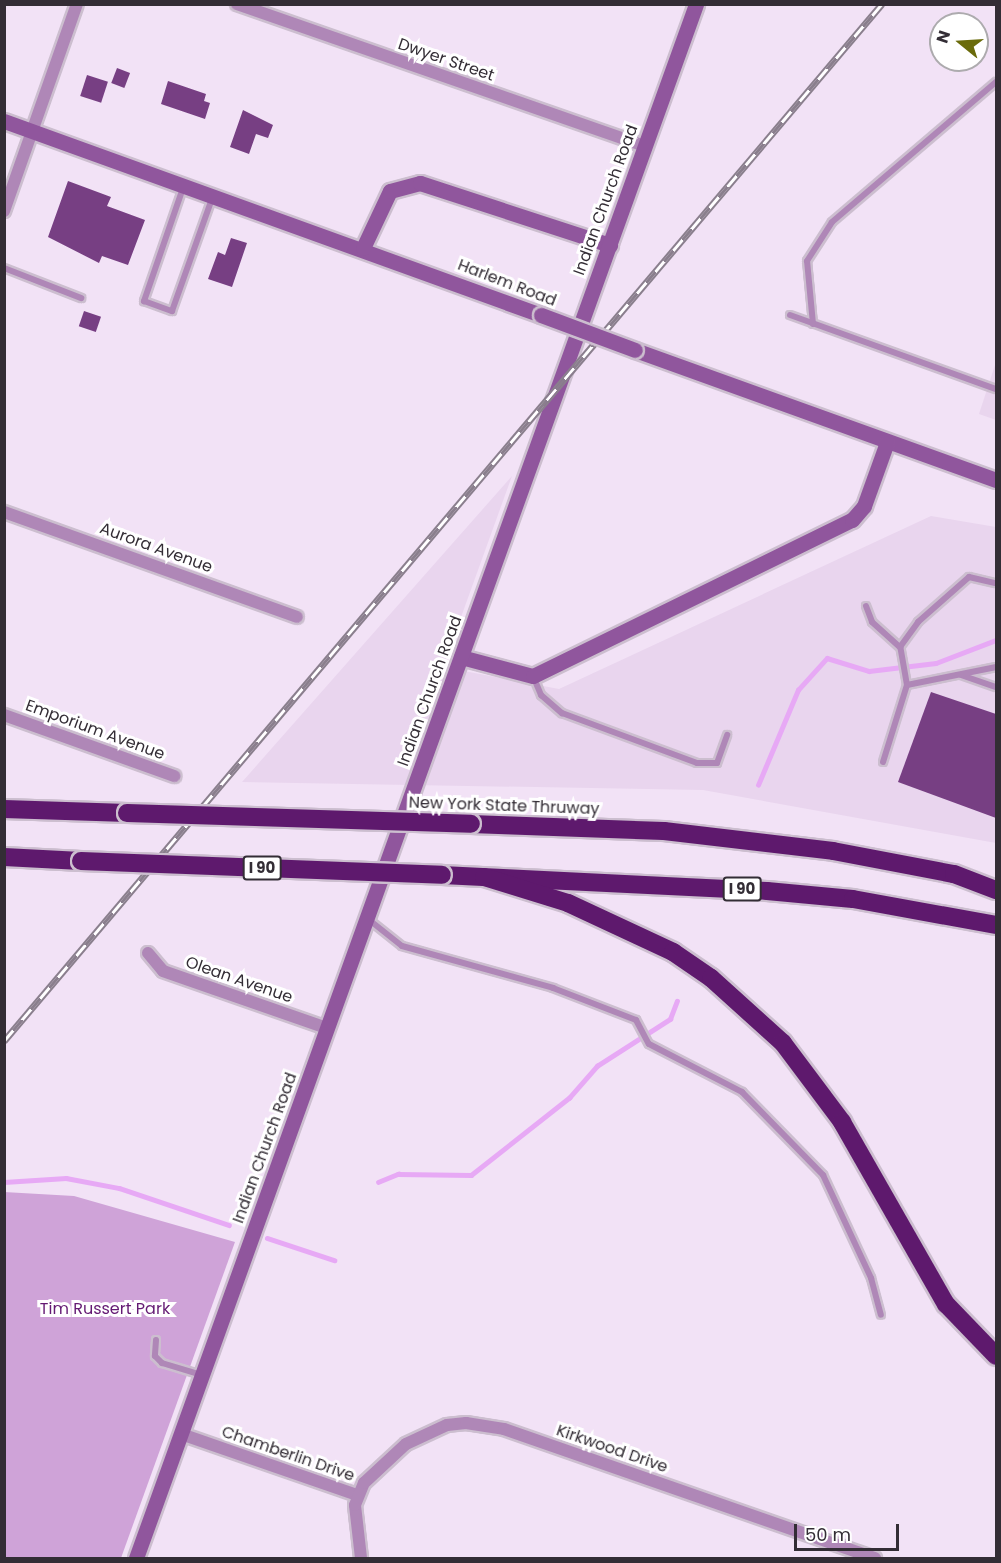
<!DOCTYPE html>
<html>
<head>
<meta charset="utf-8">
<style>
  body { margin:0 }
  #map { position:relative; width:1001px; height:1563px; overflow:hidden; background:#f2e2f6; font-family:Poppins,sans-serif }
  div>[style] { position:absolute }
  .built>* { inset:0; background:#e9d5ee }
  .green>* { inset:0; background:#cfa3d8 }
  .stream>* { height:4.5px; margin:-2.25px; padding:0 2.25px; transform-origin:2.25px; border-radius:2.25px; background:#e7a9f5 }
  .building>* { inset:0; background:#773f83; transform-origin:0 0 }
  .roads { filter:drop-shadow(2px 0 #ccbecf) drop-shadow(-2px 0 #ccbecf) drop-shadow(0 2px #ccbecf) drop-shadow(0 -2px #ccbecf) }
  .lane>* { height:6px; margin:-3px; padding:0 3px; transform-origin:3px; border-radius:3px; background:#af87b7 }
  .street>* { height:12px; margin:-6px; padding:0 6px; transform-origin:6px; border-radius:6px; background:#af87b7 }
  .secondary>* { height:15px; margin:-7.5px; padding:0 7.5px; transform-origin:7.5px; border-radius:7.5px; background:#90569d }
  .highway>* { height:18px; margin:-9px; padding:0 9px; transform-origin:9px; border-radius:9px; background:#5e196d }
  .rail>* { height:7px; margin-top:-3.5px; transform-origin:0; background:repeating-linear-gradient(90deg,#fff 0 14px,#8a7f8d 0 28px); box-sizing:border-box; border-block:2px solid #8a7f8d }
  .bridges { filter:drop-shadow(2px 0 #ccbecf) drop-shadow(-2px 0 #ccbecf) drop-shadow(0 2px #ccbecf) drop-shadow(0 -2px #ccbecf) }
  .secondary-bridge>* { height:15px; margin:-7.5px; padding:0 7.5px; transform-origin:7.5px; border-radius:7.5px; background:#90569d }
  .highway-bridge>* { height:18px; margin:-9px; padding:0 9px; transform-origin:9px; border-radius:9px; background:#5e196d }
  span { translate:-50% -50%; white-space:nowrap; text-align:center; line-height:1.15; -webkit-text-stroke:6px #fff; paint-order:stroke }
  .shield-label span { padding:2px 4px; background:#fff; border:2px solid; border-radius:4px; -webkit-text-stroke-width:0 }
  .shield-label { font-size:15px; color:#332d35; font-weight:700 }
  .street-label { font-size:16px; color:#332d35 }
  .park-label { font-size:16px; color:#641a73 }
  .frame { position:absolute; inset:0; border:6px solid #332d35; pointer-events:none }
  .north { position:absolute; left:929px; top:12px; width:60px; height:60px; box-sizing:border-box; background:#fff; border:2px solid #adabae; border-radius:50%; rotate:288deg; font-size:16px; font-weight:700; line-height:24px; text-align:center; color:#332d35 }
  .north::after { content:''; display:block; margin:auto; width:21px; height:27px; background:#6a6b0b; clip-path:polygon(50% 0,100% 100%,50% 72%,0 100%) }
  .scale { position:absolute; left:794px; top:1524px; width:105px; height:27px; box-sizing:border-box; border:3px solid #332d35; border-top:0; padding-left:8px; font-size:18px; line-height:21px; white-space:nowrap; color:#332d35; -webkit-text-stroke:4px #fff; paint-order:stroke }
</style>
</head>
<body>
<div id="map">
  <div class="built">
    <div style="clip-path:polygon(996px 362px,996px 420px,979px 414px)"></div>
    <div style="clip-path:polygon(512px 476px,443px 667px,559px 689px,931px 516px,996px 527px,996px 843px,703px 790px,242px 782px)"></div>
  </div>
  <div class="green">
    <div style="clip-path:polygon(4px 1192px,74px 1196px,235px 1242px,121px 1558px,5px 1558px)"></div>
  </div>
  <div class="stream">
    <div style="left:758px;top:785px;width:103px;rotate:-67.2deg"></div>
    <div style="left:798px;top:690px;width:43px;rotate:-47.8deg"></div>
    <div style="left:827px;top:658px;width:44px;rotate:17.2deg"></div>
    <div style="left:869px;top:671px;width:67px;rotate:-6.8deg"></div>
    <div style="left:936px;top:663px;width:64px;rotate:-21deg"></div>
    <div style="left:4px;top:1182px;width:62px;rotate:-3.7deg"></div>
    <div style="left:66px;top:1178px;width:54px;rotate:10.7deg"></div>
    <div style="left:119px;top:1188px;width:116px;rotate:18.6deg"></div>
    <div style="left:378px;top:1182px;width:22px;rotate:-22deg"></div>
    <div style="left:398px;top:1174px;width:73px;rotate:0.8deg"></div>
    <div style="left:471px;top:1175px;width:125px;rotate:-38.2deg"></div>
    <div style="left:569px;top:1098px;width:43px;rotate:-48.8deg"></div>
    <div style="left:597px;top:1066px;width:87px;rotate:-32.8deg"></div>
    <div style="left:670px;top:1019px;width:19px;rotate:-69deg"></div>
    <div style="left:267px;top:1238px;width:71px;rotate:18.2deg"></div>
  </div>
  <div class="building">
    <div style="left:117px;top:68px;width:14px;height:16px;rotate:21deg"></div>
    <div style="left:87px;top:75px;width:22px;height:22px;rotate:18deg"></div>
    <div style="clip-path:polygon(168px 81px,206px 94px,204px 101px,210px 103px,205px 119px,161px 104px)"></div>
    <div style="clip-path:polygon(243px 110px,273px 125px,268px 138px,256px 134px,249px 154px,230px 147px)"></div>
    <div style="clip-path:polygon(68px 181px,111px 197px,107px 206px,145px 220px,128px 265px,102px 256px,99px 263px,48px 237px)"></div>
    <div style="clip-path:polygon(231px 238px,247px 243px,232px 287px,208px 279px,218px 252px,225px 255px)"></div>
    <div style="left:84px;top:311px;width:18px;height:16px;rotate:19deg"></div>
    <div style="clip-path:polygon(931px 692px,996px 714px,996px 818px,898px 782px)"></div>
  </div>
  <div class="roads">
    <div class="lane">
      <div style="left:184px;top:185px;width:123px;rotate:109deg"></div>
      <div style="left:144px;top:301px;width:30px;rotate:20deg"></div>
      <div style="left:172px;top:311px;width:122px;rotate:-70.4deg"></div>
      <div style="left:4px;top:268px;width:83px;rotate:21.3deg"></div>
      <div style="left:790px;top:315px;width:219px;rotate:19.8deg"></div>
      <div style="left:813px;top:324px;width:63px;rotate:-95.4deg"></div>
      <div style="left:807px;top:261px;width:46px;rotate:-57.3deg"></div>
      <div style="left:832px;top:222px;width:216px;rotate:-40.5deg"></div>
      <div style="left:866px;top:606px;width:17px;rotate:69deg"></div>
      <div style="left:872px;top:622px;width:38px;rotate:42deg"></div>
      <div style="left:961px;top:675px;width:37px;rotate:19deg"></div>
      <div style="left:533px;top:676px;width:21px;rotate:67deg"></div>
      <div style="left:541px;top:695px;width:28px;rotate:41deg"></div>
      <div style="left:562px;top:713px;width:144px;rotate:20.3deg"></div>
      <div style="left:697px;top:763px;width:20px"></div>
      <div style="left:717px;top:763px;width:30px;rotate:-70deg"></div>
      <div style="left:907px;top:685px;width:39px;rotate:-100deg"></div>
      <div style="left:900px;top:647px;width:31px;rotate:-54deg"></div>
      <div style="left:918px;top:622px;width:68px;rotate:-41.4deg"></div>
      <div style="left:969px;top:577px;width:28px;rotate:13deg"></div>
      <div style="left:883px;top:762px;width:81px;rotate:-72.7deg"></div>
      <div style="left:907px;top:685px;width:91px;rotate:-11.4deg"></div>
      <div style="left:368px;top:919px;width:43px;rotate:38.5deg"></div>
      <div style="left:402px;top:946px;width:157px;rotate:15.5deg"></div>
      <div style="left:553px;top:988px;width:89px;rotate:21.1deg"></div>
      <div style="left:636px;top:1020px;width:27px;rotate:62deg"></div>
      <div style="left:649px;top:1044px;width:105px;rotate:27.3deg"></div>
      <div style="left:742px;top:1092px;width:116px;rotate:45.7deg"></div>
      <div style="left:823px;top:1175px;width:114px;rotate:65deg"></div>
      <div style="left:871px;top:1278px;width:38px;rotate:75deg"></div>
      <div style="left:156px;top:1340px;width:16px;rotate:94deg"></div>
      <div style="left:155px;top:1356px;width:10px;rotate:45deg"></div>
      <div style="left:162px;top:1363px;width:42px;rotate:16.7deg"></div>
    </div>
    <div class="street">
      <div style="left:237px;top:4px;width:432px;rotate:19.2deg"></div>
      <div style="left:4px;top:211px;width:219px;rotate:-70.6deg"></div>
      <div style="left:4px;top:512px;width:311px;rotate:19.7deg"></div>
      <div style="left:4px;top:715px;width:181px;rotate:19.7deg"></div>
      <div style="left:148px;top:953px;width:23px;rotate:50deg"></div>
      <div style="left:163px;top:971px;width:174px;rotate:19.2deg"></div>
      <div style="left:181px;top:1434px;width:186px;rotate:19.1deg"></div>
      <div style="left:361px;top:1558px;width:53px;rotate:-96.5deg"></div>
      <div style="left:355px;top:1505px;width:24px;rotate:-68deg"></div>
      <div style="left:364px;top:1483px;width:57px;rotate:-42.9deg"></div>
      <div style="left:406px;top:1444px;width:45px;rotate:-24.9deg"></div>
      <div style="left:447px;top:1425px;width:19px;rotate:-6deg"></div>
      <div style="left:466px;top:1423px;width:38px;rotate:9deg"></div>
      <div style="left:504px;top:1429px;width:393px;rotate:19.2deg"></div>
    </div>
    <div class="secondary">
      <div style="left:4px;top:121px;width:571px;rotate:19.86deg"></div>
      <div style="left:363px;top:248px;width:63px;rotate:-64.7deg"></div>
      <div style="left:390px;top:191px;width:31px;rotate:-15deg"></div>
      <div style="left:420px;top:183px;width:200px;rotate:18.1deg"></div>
      <div style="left:635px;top:350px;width:384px;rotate:19.8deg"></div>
      <div style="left:461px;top:657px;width:74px;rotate:14.8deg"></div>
      <div style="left:533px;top:676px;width:355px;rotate:-26.1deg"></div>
      <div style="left:852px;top:520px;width:18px;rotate:-49deg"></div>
      <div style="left:864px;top:506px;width:68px;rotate:-70.2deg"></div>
      <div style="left:136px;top:1558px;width:1652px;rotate:-70.18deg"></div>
    </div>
    <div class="highway">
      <div style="left:4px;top:809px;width:123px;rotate:1.9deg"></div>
      <div style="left:471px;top:824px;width:193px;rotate:2.1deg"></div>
      <div style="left:664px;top:831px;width:170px;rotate:6.7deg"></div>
      <div style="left:833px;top:851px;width:123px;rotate:10.8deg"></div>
      <div style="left:954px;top:874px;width:45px;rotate:20.9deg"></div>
      <div style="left:4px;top:857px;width:77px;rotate:3deg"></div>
      <div style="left:442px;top:875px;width:325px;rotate:2.8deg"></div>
      <div style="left:767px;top:891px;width:86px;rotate:5.3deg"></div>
      <div style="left:853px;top:899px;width:145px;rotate:10.3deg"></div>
      <div style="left:484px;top:877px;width:88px;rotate:17.2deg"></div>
      <div style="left:568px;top:903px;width:116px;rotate:25deg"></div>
      <div style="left:673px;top:952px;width:46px;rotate:34.4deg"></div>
      <div style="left:711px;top:978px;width:97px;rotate:42.1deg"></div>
      <div style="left:783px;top:1043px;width:99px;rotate:53.2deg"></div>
      <div style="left:842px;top:1122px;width:210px;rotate:60.3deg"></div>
      <div style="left:946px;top:1304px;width:72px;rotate:46.1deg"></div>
    </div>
  </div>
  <div class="rail">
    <div style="left:4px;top:1041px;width:1359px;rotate:-49.75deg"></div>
  </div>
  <div class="bridges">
    <div class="secondary-bridge">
      <div style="left:541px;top:315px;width:100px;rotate:20.4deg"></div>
    </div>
    <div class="highway-bridge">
      <div style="left:127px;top:813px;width:344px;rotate:1.8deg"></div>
      <div style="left:81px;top:861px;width:361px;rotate:2.2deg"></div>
    </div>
  </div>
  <div class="shield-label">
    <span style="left:262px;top:868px">I 90</span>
    <span style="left:742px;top:889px">I 90</span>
  </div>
  <div class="street-label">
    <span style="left:446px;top:60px;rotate:19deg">Dwyer Street</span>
    <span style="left:606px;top:200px;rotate:-70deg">Indian Church Road</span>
    <span style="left:507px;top:283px;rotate:21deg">Harlem Road</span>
    <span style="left:156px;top:548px;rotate:20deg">Aurora Avenue</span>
    <span style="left:430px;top:691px;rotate:-70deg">Indian Church Road</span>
    <span style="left:95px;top:730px;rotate:20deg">Emporium Avenue</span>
    <span style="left:504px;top:806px;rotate:2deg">New York State Thruway</span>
    <span style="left:239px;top:980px;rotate:19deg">Olean Avenue</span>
    <span style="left:265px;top:1148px;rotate:-70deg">Indian Church Road</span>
    <span style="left:612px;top:1449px;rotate:19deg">Kirkwood Drive</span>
    <span style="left:288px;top:1454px;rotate:19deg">Chamberlin Drive</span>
  </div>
  <div class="park-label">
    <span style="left:105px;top:1309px">Tim Russert Park</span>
  </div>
  <div class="frame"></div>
  <div class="north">N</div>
  <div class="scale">50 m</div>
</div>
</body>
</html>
